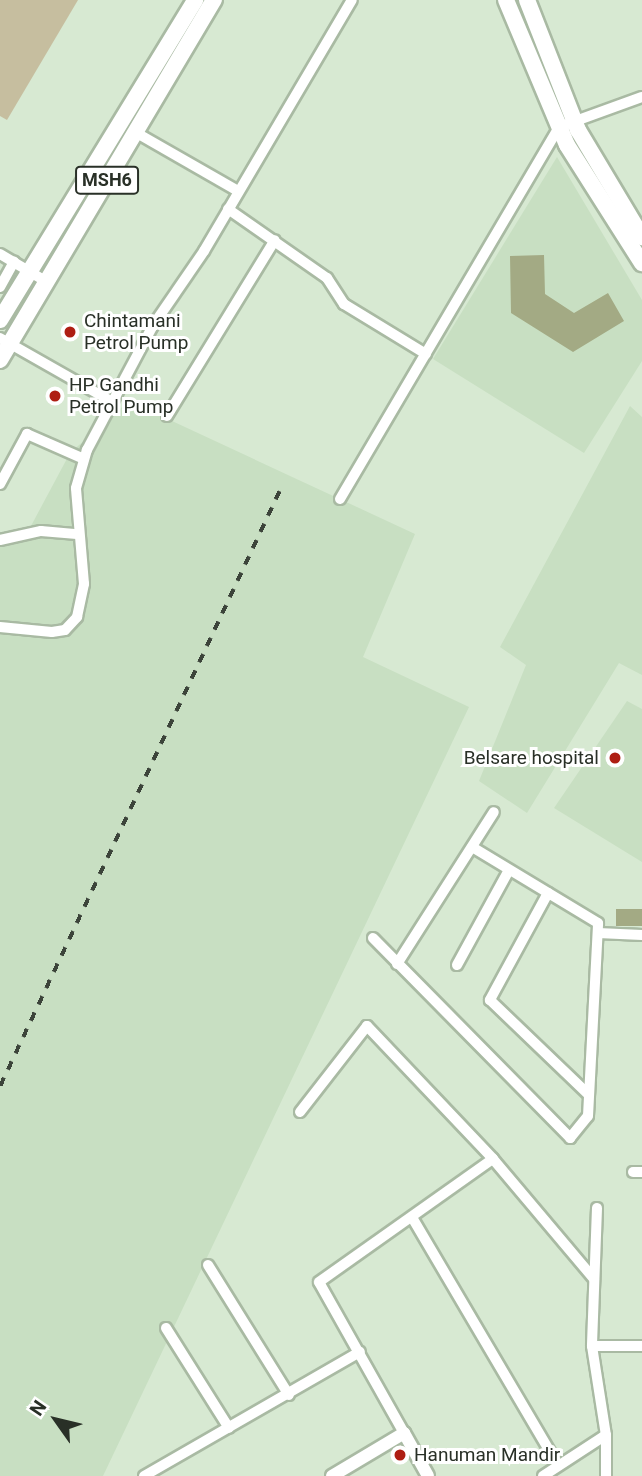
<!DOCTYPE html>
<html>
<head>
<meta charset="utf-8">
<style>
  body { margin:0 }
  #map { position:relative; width:642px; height:1476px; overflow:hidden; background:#d7e9d2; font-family:Roboto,sans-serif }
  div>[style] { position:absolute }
  .built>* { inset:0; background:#c8dfc2 }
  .green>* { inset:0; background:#c6be9f }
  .building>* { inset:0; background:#a3aa84; transform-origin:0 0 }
  .roads { filter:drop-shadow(2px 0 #a9baa3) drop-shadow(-2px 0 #a9baa3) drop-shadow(0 2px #a9baa3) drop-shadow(0 -2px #a9baa3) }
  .minor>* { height:10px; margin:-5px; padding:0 5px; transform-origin:5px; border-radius:5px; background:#fff }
  .tertiary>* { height:12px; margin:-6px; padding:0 6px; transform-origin:6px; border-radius:6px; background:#fff }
  .primary>* { height:16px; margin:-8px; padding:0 8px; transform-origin:8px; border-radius:8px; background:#fff }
  .rail>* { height:3.5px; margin-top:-1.75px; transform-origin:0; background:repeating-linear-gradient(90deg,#3c443a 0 9px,transparent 0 18px) }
  .dots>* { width:19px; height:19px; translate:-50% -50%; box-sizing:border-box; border:4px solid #fff; border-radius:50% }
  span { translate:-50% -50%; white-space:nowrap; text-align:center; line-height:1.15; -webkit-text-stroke:6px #fff; paint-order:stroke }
  .shield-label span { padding:2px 5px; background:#fff; border:2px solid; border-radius:5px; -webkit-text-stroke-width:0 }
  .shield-label { font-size:18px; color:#293027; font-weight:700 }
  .poi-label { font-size:19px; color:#293027 }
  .left { translate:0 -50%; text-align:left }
  .right { translate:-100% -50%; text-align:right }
  .north { position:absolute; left:21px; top:1385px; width:70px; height:70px; -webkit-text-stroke:5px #fff; paint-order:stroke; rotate:304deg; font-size:19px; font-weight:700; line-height:28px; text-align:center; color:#293027 }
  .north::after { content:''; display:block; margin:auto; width:24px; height:32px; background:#293027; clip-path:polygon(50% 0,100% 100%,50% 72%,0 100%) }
</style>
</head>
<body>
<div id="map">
  <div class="built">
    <div style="clip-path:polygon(557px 157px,642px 300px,642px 361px,584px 453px,433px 359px)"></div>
    <div style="clip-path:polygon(129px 401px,415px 534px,363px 657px,469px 707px,103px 1476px,0 1476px,0 534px,24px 539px,70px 453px)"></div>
    <div style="clip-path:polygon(630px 406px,642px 417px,642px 675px,619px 663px,527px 813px,479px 781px,526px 665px,500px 647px)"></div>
    <div style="clip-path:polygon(627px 701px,642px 709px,642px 862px,554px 808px)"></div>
  </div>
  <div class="green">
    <div style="clip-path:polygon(0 0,78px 0,7px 120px,0 116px)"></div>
  </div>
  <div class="building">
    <div style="clip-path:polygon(544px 255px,545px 294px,574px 313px,608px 293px,624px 321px,573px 352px,511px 313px,510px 256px)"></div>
    <div style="left:616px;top:909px;width:26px;height:17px"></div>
  </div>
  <div class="roads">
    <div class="minor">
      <div style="left:135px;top:132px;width:119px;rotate:29.8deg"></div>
      <div style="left:228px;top:209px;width:121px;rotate:34.9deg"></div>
      <div style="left:327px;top:278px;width:31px;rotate:57deg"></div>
      <div style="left:344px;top:304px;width:96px;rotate:31.4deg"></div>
      <div style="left:0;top:254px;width:55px;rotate:30.8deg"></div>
      <div style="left:0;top:287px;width:29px;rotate:-61deg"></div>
      <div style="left:0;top:338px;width:128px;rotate:29.6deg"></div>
      <div style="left:167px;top:416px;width:206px;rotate:-58.5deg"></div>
      <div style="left:0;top:484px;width:57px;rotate:-61.6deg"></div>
      <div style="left:27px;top:434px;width:62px;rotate:23.7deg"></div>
      <div style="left:340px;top:499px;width:432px;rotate:-59.5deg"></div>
      <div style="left:559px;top:127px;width:88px;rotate:-19.9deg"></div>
      <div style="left:0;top:540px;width:42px;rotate:-12.4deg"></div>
      <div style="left:41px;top:531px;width:36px;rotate:5deg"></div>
      <div style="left:0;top:627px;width:52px;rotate:5.5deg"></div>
      <div style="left:52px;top:632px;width:13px;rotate:-9deg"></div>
      <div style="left:65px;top:630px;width:18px;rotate:-47deg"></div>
      <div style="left:77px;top:617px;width:34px;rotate:-78deg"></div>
      <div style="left:84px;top:584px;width:96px;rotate:-94.8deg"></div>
      <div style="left:76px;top:488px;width:40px;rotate:-74deg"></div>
      <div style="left:87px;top:450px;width:139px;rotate:-62.1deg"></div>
      <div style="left:152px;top:327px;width:92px;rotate:-55.6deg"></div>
      <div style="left:204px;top:251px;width:291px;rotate:-59.5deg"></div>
      <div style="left:548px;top:893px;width:122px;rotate:118.5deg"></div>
      <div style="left:490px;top:1000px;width:137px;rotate:43.8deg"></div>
      <div style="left:598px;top:933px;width:44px;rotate:2.6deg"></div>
      <div style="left:373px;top:938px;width:281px;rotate:45.4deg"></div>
      <div style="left:570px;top:1138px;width:28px;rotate:-51deg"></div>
      <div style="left:588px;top:1116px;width:193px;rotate:-87deg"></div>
      <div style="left:598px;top:923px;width:147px;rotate:-148.9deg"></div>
      <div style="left:397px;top:964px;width:180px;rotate:-57.5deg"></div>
      <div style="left:457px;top:965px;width:108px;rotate:-61.3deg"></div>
      <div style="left:300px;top:1112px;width:109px;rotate:-52.1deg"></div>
      <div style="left:367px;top:1026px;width:183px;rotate:46.5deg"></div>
      <div style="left:493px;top:1159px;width:157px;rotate:49.9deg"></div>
      <div style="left:633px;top:1172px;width:9px"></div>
      <div style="left:597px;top:1208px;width:138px;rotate:92.1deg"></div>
      <div style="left:592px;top:1346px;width:90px;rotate:81.1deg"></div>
      <div style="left:606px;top:1435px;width:41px;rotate:90deg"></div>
      <div style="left:413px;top:1219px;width:286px;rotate:59.5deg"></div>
      <div style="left:208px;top:1265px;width:153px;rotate:58.1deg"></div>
      <div style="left:166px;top:1328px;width:118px;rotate:57.8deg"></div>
      <div style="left:592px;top:1346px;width:50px"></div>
      <div style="left:404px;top:1433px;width:173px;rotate:-119.4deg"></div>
      <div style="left:319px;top:1282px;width:213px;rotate:-35.3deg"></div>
      <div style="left:144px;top:1476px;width:249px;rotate:-29.9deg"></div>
      <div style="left:543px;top:1476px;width:75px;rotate:-33.1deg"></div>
    </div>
    <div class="tertiary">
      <div style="left:332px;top:1476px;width:84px;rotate:-30.8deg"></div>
      <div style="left:404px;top:1433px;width:49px;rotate:60.8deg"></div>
    </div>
    <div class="primary">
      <div style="left:506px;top:0;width:157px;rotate:67.2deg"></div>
      <div style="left:567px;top:145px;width:140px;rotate:57.6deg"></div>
      <div style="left:527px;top:0;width:140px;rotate:68.6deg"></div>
      <div style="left:578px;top:130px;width:125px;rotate:59.1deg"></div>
      <div style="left:0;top:320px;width:375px;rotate:-58.6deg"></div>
      <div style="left:0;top:360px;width:419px;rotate:-59.3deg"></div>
    </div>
  </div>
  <div class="rail">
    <div style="left:0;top:1086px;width:658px;rotate:-64.84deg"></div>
  </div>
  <div class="dots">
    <div style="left:70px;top:332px;background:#ae1e13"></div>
    <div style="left:55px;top:396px;background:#ae1e13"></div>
    <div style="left:615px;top:758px;background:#ae1e13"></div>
    <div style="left:400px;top:1455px;background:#ae1e13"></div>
  </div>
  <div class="shield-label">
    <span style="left:107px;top:180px">MSH6</span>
  </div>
  <div class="poi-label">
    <span class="left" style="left:84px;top:332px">Chintamani<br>Petrol Pump</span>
    <span class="left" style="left:69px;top:396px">HP Gandhi<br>Petrol Pump</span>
    <span class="right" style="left:599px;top:758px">Belsare hospital</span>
    <span class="left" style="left:414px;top:1455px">Hanuman Mandir</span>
  </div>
  <div class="north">N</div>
</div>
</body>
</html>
